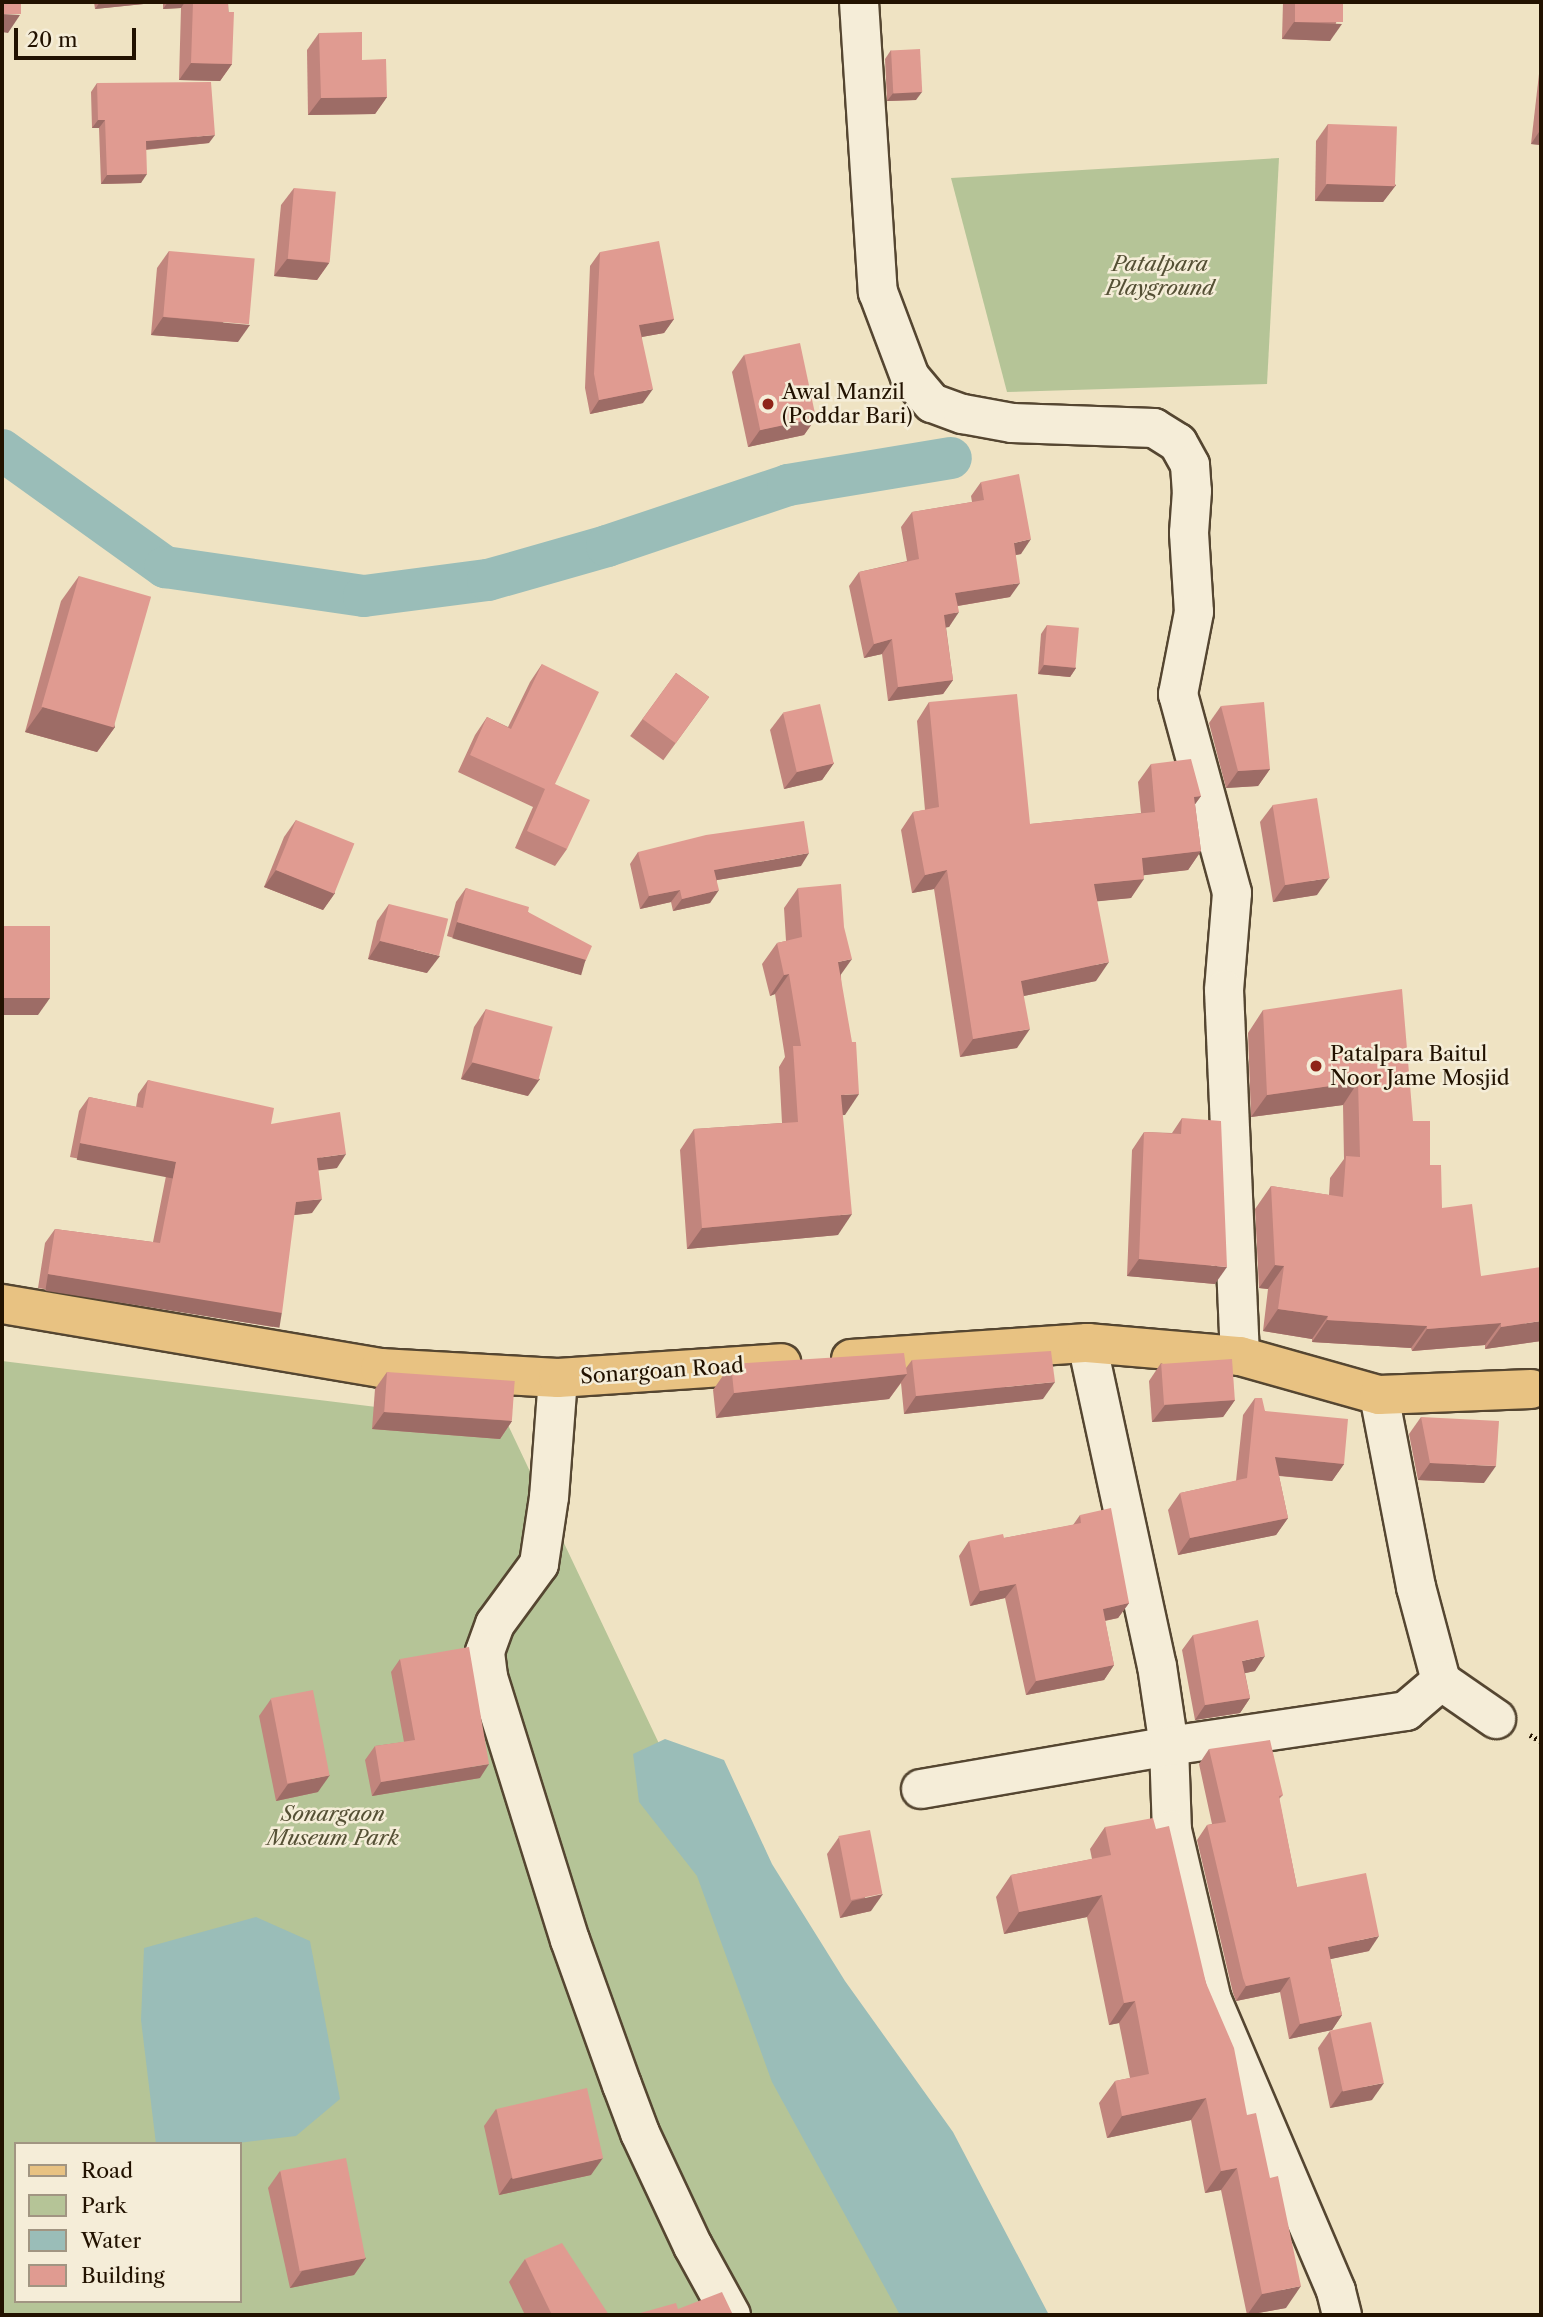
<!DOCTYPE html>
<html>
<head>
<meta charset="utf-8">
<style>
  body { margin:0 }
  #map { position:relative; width:1543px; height:2317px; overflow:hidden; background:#efe3c3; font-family:"Libre Caslon Text",serif }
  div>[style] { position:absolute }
  .green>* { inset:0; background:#b5c497 }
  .water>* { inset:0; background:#9abdb8 }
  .canal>* { height:42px; margin:-21px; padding:0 21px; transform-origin:21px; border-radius:21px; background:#9abdb8 }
  .path>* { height:4.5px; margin-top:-2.25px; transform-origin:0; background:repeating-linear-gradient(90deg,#221200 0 2px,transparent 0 5.5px) }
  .roads { filter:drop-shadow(2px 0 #554631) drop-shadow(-2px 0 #554631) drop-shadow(0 2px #554631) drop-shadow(0 -2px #554631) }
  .minor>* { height:38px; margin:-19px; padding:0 19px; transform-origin:19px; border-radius:19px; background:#f5edd8 }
  .major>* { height:38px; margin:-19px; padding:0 19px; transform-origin:19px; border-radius:19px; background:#e8c282 }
  .wall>* { inset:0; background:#c1857d; transform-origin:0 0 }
  .shaded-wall>* { inset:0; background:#9d6c66; transform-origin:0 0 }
  .building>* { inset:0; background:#e09b91; transform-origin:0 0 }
  .dots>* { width:19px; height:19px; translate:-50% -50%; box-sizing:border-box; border:4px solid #f5edd8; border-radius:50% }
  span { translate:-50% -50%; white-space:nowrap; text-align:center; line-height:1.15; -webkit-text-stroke:5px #f5edd8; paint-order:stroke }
  .park-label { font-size:21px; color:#555035; font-style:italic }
  .poi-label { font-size:21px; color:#221200 }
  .left { translate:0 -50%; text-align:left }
  .street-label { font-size:21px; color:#221200 }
  .frame { position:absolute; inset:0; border:4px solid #221200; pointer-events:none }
  .legend { position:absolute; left:14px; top:2142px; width:228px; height:161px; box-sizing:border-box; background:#f5edd8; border:2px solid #a19582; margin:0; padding:9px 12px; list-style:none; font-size:21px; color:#221200 }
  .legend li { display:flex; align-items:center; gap:14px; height:35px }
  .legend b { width:35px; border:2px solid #a19582 }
  .scale { position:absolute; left:14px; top:28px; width:122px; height:32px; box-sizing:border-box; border:4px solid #221200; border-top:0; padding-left:9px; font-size:21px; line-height:24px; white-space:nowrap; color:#221200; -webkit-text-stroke:5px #f5edd8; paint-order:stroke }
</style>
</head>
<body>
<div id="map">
  <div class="green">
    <div style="clip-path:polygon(1279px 158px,1267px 384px,1007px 392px,951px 178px)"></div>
    <div style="clip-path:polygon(evenodd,2px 1361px,507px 1423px,930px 2315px,2px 2315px,2px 1361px,16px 2144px,240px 2144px,240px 2301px,16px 2301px,16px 2144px)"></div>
  </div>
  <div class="water">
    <div style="clip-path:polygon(665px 1739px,724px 1760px,772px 1864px,845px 1981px,953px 2132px,1049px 2315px,900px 2315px,772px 2082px,697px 1876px,639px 1802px,633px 1754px)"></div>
    <div style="clip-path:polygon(256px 1917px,310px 1941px,340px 2099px,296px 2136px,230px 2144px,156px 2144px,141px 2020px,144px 1948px)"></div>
  </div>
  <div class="canal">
    <div style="left:2px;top:450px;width:201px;rotate:35.7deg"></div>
    <div style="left:165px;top:567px;width:201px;rotate:8.3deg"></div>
    <div style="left:364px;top:596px;width:125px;rotate:-7.4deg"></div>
    <div style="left:488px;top:580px;width:124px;rotate:-15.9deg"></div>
    <div style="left:607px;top:546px;width:191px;rotate:-18.6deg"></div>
    <div style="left:788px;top:485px;width:165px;rotate:-9.4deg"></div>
  </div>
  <div class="path">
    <div style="left:1530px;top:1735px;width:13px;rotate:29deg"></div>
  </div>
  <div class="roads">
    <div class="minor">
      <div style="left:859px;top:2px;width:291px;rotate:86.3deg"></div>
      <div style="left:878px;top:292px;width:91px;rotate:69.4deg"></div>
      <div style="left:910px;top:377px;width:34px;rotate:50deg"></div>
      <div style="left:932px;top:403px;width:33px;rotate:20deg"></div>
      <div style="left:963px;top:414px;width:50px;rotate:10.4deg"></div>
      <div style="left:1012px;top:423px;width:142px;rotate:2deg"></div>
      <div style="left:1154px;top:428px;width:28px;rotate:32deg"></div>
      <div style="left:1178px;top:443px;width:25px;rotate:61deg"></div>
      <div style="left:1190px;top:465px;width:26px;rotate:86deg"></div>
      <div style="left:1192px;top:491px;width:42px;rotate:94.1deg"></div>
      <div style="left:1189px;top:533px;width:79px;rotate:86.4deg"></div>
      <div style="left:1194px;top:612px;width:84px;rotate:101deg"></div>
      <div style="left:1178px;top:694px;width:206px;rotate:74.8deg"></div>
      <div style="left:1232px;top:893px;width:97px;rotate:94.7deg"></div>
      <div style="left:1224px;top:990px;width:366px;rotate:87.5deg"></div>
      <div style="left:1087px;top:1343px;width:330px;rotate:77.8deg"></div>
      <div style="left:1157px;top:1666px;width:81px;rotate:81.5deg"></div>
      <div style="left:1169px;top:1746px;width:84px;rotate:88deg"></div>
      <div style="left:1172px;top:1830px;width:175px;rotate:76.8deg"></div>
      <div style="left:1212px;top:2000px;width:316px;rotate:66.9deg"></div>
      <div style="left:1336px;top:2291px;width:25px;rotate:76deg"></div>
      <div style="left:558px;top:1378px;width:119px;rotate:94.3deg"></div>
      <div style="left:549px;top:1497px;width:68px;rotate:98.5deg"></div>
      <div style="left:539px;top:1564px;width:74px;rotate:126.3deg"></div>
      <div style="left:495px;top:1624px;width:30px;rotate:110deg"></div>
      <div style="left:485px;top:1652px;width:25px;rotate:83deg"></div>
      <div style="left:488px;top:1677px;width:275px;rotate:72.7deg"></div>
      <div style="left:570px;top:1940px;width:154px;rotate:70.3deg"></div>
      <div style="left:622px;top:2085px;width:51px;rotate:69.4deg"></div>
      <div style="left:640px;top:2133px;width:125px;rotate:64.9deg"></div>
      <div style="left:693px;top:2246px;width:79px;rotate:61.2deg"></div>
      <div style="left:1379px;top:1395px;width:196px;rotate:79.1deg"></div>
      <div style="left:1416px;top:1587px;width:97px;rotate:75.1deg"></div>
      <div style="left:1441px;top:1681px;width:67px;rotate:34.6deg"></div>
      <div style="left:921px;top:1789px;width:252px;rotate:-9.8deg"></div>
      <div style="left:1169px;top:1746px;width:240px;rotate:-8.4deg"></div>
      <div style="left:1406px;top:1711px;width:46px;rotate:-40.6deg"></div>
    </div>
    <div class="major">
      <div style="left:2px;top:1304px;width:383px;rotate:9.6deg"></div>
      <div style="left:380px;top:1368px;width:178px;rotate:3.2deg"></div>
      <div style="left:558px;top:1378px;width:224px;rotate:-3.8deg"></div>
      <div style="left:851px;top:1359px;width:237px;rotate:-3.9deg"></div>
      <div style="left:1087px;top:1343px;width:154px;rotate:4.9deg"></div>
      <div style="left:1240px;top:1356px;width:144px;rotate:15.7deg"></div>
      <div style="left:1379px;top:1395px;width:152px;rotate:-2.3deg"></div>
    </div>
  </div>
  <div class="wall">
    <div style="clip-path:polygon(94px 2px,228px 2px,232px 64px,220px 81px,179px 80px,181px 8px,163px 9px,163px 2px,95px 9px)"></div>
    <div style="clip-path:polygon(1283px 2px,1343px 2px,1330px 41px,1282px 39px)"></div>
    <div style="clip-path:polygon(319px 33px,362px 60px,387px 97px,375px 114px,308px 115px,307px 50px)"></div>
    <div style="clip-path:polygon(891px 50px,916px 100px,887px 101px,885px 59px)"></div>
    <div style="clip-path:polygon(1541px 71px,1541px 145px,1531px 144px,1539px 74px)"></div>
    <div style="clip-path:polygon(97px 83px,209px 143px,146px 150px,141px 183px,101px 184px,99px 128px,92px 128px,91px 92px)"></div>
    <div style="clip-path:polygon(1328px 124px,1396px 185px,1383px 202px,1315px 201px,1316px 141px)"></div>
    <div style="clip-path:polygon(294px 188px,329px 263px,317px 280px,274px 276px,281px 205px)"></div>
    <div style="clip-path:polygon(169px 251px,238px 342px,151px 335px,157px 268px)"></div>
    <div style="clip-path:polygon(600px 252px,674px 319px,664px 333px,642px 337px,643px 403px,590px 414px,585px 388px,590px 266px)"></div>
    <div style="clip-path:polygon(744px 355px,816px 418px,804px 435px,748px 447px,732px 372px)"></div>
    <div style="clip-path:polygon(981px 482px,1021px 554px,1016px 555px,1010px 597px,958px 606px,949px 627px,946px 627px,953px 680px,943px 694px,888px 701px,882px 654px,864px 658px,849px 586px,859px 572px,907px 561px,901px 527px,912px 512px,972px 502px,971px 496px)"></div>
    <div style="clip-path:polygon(79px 576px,115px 727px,97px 752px,25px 732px,61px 601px)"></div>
    <div style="clip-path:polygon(1047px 625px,1076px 668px,1070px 677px,1038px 674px,1041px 634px)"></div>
    <div style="clip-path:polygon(542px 664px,555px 784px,567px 849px,555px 866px,515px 848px,533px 807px,458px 772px,475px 735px,487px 717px,508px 727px,530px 682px)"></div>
    <div style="left:676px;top:673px;width:41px;height:78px;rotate:36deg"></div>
    <div style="clip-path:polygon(929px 702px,1030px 824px,1141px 813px,1138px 782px,1151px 764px,1201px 796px,1195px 804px,1201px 851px,1188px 870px,1144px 875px,1131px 898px,1097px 901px,1096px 981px,1024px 996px,1017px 1048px,960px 1057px,934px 889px,912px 893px,901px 830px,913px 812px,925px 810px,917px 721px)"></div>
    <div style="clip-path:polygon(1221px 706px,1270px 769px,1258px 786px,1226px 788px,1209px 723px)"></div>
    <div style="clip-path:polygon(783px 713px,834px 763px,822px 780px,784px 789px,770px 730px)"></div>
    <div style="clip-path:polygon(1273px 805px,1317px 895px,1273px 902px,1260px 822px)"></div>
    <div style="clip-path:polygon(296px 820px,335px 893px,323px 910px,264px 887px,284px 837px)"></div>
    <div style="clip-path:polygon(638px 852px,801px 866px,717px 880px,710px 903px,673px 911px,671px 902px,640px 909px,630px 864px)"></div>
    <div style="clip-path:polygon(466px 888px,528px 912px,586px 960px,577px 974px,447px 936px,456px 902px)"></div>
    <div style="clip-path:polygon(798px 888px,841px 975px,845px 1115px,842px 1115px,838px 1235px,687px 1249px,680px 1150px,694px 1129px,782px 1123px,779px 1067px,785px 1057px,775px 994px,770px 996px,762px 964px,777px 943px,786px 941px,784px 908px)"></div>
    <div style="clip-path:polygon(389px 904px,427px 973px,368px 959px,377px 921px)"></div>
    <div style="clip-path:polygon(486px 1009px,528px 1096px,461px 1079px,474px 1027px)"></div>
    <div style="clip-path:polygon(1263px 1010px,1413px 1121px,1430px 1165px,1442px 1208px,1481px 1276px,1541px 1341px,1485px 1349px,1485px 1345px,1412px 1351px,1411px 1348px,1312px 1342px,1312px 1339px,1263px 1331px,1268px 1289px,1259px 1288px,1255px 1209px,1271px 1186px,1329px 1195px,1330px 1178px,1344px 1159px,1343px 1105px,1251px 1117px,1248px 1033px)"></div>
    <div style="clip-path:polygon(148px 1080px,271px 1124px,337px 1168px,318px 1170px,312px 1213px,294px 1215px,273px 1327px,38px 1288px,45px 1243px,55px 1229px,153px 1242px,166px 1176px,70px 1157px,79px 1111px,89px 1097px,136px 1107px,138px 1094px)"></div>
    <div style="clip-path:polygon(1182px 1118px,1215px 1284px,1127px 1276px,1132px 1150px,1144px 1132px,1172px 1133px)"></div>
    <div style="clip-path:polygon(912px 1360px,1043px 1399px,904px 1414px,901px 1383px,889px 1399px,716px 1418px,713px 1390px,731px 1364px,906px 1368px)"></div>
    <div style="clip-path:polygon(1161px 1363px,1235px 1400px,1223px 1417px,1152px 1422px,1149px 1381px)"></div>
    <div style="clip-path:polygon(387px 1372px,512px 1421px,500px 1439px,372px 1429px,375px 1389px)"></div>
    <div style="clip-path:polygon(1255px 1398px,1265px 1411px,1344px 1464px,1332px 1481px,1279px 1476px,1288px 1518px,1276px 1535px,1178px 1555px,1168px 1510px,1180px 1493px,1236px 1481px,1243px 1415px)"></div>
    <div style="clip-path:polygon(1421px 1417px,1484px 1483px,1418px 1480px,1409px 1434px)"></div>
    <div style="clip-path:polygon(1080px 1515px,1129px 1603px,1118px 1618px,1105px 1621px,1114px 1665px,1104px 1680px,1026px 1695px,1005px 1598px,970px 1606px,959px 1556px,969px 1541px,1004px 1538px,1073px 1525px)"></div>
    <div style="clip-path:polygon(1193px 1635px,1255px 1671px,1245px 1673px,1250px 1698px,1240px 1713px,1195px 1720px,1182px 1650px)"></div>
    <div style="clip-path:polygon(400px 1659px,480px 1778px,372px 1796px,365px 1760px,375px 1746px,404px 1742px,391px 1672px)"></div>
    <div style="clip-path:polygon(271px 1699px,318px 1792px,276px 1801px,259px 1716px)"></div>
    <div style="clip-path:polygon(1209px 1749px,1283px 1795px,1279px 1799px,1297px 1887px,1369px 1951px,1330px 1959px,1342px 2015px,1332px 2030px,1289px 2039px,1280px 1992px,1236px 2001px,1233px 1993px,1197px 1840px,1207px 1825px,1212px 1824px,1199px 1764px)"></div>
    <div style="clip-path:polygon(1105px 1827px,1156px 1829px,1206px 1983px,1286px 2308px,1247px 2315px,1221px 2190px,1205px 2193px,1191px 2120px,1107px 2138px,1099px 2103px,1115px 2081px,1130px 2078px,1119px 2023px,1109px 2025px,1087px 1917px,1004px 1934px,996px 1897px,1011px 1875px,1092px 1859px,1090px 1849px)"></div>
    <div style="clip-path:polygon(839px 1837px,871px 1911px,840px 1918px,827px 1854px)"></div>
    <div style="clip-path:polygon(1330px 2031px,1372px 2100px,1330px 2108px,1318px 2048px)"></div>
    <div style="clip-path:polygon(496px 2109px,591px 2175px,499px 2195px,484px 2126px)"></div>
    <div style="clip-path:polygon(280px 2171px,366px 2258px,354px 2275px,290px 2288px,268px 2188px)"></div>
    <div style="clip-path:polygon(525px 2259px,609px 2315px,525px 2315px,509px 2282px)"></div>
  </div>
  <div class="shaded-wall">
    <div style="clip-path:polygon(100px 2px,163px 2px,95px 9px)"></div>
    <div style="clip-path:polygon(168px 2px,185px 2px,181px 8px,163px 9px)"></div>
    <div style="clip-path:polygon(2px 14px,20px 15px,8px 33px,2px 32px)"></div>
    <div style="clip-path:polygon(1294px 22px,1342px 24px,1330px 41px,1282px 39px)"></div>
    <div style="clip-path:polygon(191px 63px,232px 64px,220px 81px,179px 80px)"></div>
    <div style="clip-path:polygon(894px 92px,922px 92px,916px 100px,887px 101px)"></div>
    <div style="clip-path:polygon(387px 97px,375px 114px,308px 115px,321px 98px)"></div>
    <div style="clip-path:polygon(98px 120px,105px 120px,99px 128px,92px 128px)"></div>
    <div style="clip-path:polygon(1541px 129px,1541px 145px,1531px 144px)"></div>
    <div style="clip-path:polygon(215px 135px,209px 143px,140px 150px,146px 141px)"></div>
    <div style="clip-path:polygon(147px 174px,141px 183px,101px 184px,107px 175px)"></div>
    <div style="clip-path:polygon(1327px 184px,1396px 185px,1383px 202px,1315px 201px)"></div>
    <div style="clip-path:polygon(287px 259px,329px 263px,317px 280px,274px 276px)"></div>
    <div style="clip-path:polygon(163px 317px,250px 325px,238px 342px,151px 335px)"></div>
    <div style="clip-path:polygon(674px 319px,664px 333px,630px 339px,639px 325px)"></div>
    <div style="clip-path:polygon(653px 389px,643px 403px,590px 414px,599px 400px)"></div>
    <div style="clip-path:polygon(816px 418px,804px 435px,748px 447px,760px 430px)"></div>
    <div style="clip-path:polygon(1031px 539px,1021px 554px,1004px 557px,1014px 543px)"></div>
    <div style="clip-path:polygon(1020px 583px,1010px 597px,945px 608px,955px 593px)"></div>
    <div style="clip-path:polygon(959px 612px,949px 627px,934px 630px,944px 615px)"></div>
    <div style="clip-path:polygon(892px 639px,882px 654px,864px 658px,874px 644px)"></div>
    <div style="clip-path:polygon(1044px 665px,1076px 668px,1070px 677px,1038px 674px)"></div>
    <div style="clip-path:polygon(953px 680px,943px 694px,888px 701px,898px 687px)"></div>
    <div style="clip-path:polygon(43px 707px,115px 727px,97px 752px,25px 732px)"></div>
    <div style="clip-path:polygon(834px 763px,822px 780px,784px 789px,797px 772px)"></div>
    <div style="clip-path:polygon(1270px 769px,1258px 786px,1226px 788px,1238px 771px)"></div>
    <div style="clip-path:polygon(1201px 796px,1188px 814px,1194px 797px)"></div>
    <div style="clip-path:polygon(1201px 851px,1188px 870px,1129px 877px,1142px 858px)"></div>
    <div style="clip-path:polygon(809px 853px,801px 866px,705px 882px,714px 870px)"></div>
    <div style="clip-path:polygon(276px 870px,335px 893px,323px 910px,264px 887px)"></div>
    <div style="clip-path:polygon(947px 870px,934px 889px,912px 893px,925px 875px)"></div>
    <div style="clip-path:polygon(1329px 878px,1317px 895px,1273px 902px,1285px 885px)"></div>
    <div style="clip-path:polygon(1144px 879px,1131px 898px,1081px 903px,1094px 884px)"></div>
    <div style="clip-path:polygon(680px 890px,671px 902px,640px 909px,649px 896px)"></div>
    <div style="clip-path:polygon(719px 890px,710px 903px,673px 911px,682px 899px)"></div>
    <div style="left:457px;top:922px;width:134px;height:17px;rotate:16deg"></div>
    <div style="clip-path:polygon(380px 941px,440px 956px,427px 973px,368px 959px)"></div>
    <div style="clip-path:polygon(852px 959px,837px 980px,838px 962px)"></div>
    <div style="clip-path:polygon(1109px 962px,1096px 981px,1009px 999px,1021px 981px)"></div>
    <div style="clip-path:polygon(789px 974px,775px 994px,770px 996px,784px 975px)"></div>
    <div style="clip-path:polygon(2px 998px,50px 998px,38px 1015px,2px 1015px)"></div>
    <div style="clip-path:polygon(1030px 1029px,1017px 1048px,960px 1057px,973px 1039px)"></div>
    <div style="clip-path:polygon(473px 1062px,540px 1079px,528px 1096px,461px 1079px)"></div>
    <div style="clip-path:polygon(1358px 1082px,1343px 1105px,1251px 1117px,1267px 1095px)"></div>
    <div style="clip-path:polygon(859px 1094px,845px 1115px,826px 1116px,841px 1095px)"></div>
    <div style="left:80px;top:1143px;width:98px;height:17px;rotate:11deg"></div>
    <div style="clip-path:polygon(346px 1154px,337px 1168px,307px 1172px,317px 1158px)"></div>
    <div style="clip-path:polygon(322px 1199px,312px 1213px,286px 1216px,296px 1202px)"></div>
    <div style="clip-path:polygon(852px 1214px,838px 1235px,687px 1249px,702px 1228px)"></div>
    <div style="clip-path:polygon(1139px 1259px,1227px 1267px,1215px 1284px,1127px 1276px)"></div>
    <div style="clip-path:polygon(1275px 1265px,1284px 1266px,1268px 1289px,1259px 1288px)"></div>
    <div style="left:48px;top:1274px;width:237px;height:17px;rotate:9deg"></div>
    <div style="clip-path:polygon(1278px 1309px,1328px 1316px,1312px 1339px,1263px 1331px)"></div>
    <div style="clip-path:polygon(1327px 1320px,1427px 1326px,1411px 1348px,1312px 1342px)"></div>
    <div style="clip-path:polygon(1541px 1321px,1541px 1341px,1485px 1349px,1501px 1327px)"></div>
    <div style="clip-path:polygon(1501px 1323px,1485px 1345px,1412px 1351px,1427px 1329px)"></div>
    <div style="clip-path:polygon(907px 1374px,889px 1399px,716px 1418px,734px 1393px)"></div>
    <div style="clip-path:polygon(1055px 1382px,1043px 1399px,904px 1414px,916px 1396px)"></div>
    <div style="clip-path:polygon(1235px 1400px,1223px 1417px,1152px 1422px,1165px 1405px)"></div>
    <div style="clip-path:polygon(384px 1412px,512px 1421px,500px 1439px,372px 1429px)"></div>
    <div style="clip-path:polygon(1275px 1457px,1344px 1464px,1332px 1481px,1263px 1474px)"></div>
    <div style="clip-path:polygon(1430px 1463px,1496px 1466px,1484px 1483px,1418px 1480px)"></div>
    <div style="clip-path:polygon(1288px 1518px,1276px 1535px,1178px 1555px,1190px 1538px)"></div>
    <div style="clip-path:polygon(1016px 1584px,1005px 1598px,970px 1606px,980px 1591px)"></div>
    <div style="clip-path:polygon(1129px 1603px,1118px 1618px,1093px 1623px,1103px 1609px)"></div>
    <div style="clip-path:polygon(1265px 1656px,1255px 1671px,1232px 1676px,1242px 1661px)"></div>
    <div style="clip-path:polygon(1114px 1665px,1104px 1680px,1026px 1695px,1036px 1681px)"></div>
    <div style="clip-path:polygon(1250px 1698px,1240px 1713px,1195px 1720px,1205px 1705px)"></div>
    <div style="clip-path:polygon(489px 1764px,480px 1778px,372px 1796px,381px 1782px)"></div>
    <div style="clip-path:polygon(330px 1775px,318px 1792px,276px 1801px,288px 1784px)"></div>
    <div style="clip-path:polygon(883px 1894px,871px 1911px,840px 1918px,852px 1901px)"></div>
    <div style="clip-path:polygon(1102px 1895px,1087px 1917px,1004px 1934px,1019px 1912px)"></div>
    <div style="clip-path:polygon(1379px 1936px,1369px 1951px,1317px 1962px,1328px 1947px)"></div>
    <div style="clip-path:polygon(1290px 1977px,1280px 1992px,1236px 2001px,1246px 1986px)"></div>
    <div style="clip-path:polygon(1135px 2001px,1119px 2023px,1109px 2025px,1124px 2003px)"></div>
    <div style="clip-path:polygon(1342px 2015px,1332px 2030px,1289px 2039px,1300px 2024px)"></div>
    <div style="clip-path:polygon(1384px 2083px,1372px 2100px,1330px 2108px,1342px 2091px)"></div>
    <div style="clip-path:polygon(1206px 2098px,1191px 2120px,1107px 2138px,1122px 2116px)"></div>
    <div style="clip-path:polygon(603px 2158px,591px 2175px,499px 2195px,511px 2178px)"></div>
    <div style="clip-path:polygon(1237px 2168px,1221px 2190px,1205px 2193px,1221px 2171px)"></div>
    <div style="clip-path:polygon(366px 2258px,354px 2275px,290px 2288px,302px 2271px)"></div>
    <div style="clip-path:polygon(1301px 2286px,1286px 2308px,1247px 2315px,1262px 2294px)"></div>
  </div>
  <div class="building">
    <div style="left:2px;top:2px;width:19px;height:12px"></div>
    <div style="clip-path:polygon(193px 2px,228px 2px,228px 12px,234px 12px,232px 64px,191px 63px)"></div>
    <div style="left:1295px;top:2px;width:48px;height:20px"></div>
    <div style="clip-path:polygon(362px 32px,362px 60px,386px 59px,387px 97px,321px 98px,319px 33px)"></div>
    <div style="left:920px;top:49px;width:43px;height:29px;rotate:87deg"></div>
    <div style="clip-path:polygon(211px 82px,215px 135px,146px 141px,147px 174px,107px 175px,105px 120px,98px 120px,97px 83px)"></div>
    <div style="left:1328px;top:124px;width:69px;height:60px;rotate:2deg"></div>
    <div style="left:294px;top:188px;width:42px;height:71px;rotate:5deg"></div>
    <div style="clip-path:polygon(659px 241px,674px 319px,639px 325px,653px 389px,599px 400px,594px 374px,600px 252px)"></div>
    <div style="left:169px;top:251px;width:86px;height:66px;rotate:5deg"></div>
    <div style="left:800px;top:343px;width:77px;height:57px;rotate:78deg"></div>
    <div style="clip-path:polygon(1019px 474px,1031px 539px,1014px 543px,1020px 583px,955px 593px,959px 612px,944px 615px,953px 680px,898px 687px,892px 639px,874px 644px,859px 572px,919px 559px,912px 512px,984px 500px,981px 482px)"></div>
    <div style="left:79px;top:576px;width:75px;height:136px;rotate:16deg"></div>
    <div style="left:1047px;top:625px;width:32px;height:40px;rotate:5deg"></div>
    <div style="clip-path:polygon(542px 664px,599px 692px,555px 784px,590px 800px,567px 849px,527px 831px,545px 789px,470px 755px,487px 717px,511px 729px)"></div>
    <div style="left:676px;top:673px;width:41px;height:57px;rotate:36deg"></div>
    <div style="clip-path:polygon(1017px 694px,1030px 824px,1155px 812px,1151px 764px,1191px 759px,1201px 796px,1194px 797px,1201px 851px,1142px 858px,1144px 879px,1094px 884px,1109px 962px,1021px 981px,1030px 1029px,973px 1039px,947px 870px,925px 875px,913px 812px,939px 807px,929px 702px)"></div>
    <div style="clip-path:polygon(1264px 702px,1270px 769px,1238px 771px,1221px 706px)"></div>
    <div style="left:820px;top:704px;width:61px;height:38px;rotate:77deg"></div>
    <div style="left:1317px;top:798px;width:81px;height:45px;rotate:81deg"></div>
    <div style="left:296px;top:820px;width:63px;height:54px;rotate:22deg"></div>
    <div style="clip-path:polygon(804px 821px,809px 853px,714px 870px,719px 890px,682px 899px,680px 890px,649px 896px,638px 852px,706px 835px)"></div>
    <div style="clip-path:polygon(841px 884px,844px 927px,852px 959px,838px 962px,852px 1042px,856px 1042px,859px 1094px,841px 1095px,852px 1214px,702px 1228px,694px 1129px,798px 1122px,793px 1046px,801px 1046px,789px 974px,784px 975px,777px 943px,802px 937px,798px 888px)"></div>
    <div style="clip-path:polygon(466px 888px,529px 907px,528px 912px,592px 946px,586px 960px,457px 922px)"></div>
    <div style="left:389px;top:904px;width:61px;height:38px;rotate:14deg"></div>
    <div style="left:2px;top:926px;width:48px;height:72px"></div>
    <div style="clip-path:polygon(1402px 989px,1413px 1121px,1430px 1121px,1430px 1165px,1441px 1165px,1442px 1208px,1472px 1204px,1481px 1276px,1541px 1267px,1541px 1321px,1501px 1327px,1501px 1323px,1427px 1329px,1427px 1326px,1327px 1320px,1328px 1316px,1278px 1309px,1284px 1266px,1275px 1265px,1271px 1186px,1343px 1197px,1346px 1156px,1360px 1157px,1358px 1082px,1267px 1095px,1263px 1010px)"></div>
    <div style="left:486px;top:1009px;width:69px;height:55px;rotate:15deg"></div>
    <div style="clip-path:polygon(148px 1080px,274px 1108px,271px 1124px,340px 1112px,346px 1154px,317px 1158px,322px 1199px,296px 1202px,282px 1313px,48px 1274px,55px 1229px,160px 1243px,176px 1162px,80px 1143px,89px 1097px,143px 1108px)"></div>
    <div style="clip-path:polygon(1182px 1118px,1221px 1121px,1227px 1267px,1139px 1259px,1144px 1132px,1181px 1134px)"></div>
    <div style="clip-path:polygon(1051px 1351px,1055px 1382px,916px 1396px,912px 1360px)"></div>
    <div style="clip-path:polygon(904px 1353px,907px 1374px,734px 1393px,731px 1364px)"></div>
    <div style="left:1232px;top:1359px;width:41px;height:71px;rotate:86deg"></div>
    <div style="left:387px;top:1372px;width:128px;height:40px;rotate:4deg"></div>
    <div style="clip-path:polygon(1255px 1398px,1262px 1398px,1265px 1411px,1348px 1419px,1344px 1464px,1275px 1457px,1288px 1518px,1190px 1538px,1180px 1493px,1247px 1478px)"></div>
    <div style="clip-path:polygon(1421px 1417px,1499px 1421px,1496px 1466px,1430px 1463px)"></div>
    <div style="clip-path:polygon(1111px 1508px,1129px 1603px,1103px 1609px,1114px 1665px,1036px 1681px,1016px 1584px,980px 1591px,969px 1541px,1003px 1534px,1004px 1538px,1081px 1523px,1080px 1515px)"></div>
    <div style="clip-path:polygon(1258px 1620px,1265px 1656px,1242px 1661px,1250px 1698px,1205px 1705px,1193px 1635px)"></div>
    <div style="clip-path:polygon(469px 1647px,489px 1764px,381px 1782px,375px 1746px,415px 1740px,400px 1659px)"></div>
    <div style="left:313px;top:1690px;width:87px;height:43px;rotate:79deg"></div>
    <div style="clip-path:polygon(1270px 1740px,1283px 1795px,1279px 1796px,1297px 1887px,1366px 1873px,1379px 1936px,1328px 1947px,1342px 2015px,1300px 2024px,1290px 1977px,1246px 1986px,1243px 1978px,1207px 1825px,1226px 1822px,1209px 1749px)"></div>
    <div style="clip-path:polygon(1153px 1818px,1156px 1829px,1169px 1826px,1206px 1983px,1234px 2048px,1247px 2115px,1256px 2113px,1270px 2178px,1278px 2176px,1301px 2286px,1262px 2294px,1237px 2168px,1221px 2171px,1206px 2098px,1122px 2116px,1115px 2081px,1149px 2074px,1135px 2001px,1124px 2003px,1102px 1895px,1019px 1912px,1011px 1875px,1111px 1855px,1105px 1827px)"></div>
    <div style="left:870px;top:1830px;width:65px;height:32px;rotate:79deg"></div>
    <div style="left:1371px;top:2022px;width:62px;height:42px;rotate:78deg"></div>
    <div style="left:587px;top:2088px;width:72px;height:93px;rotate:77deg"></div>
    <div style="left:346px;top:2158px;width:102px;height:67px;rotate:79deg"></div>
    <div style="clip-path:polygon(562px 2243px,609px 2315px,552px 2315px,525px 2259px)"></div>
    <div style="clip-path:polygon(722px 2292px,733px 2315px,633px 2315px,676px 2303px,678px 2309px)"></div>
  </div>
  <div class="dots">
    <div style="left:768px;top:404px;background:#8f2418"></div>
    <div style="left:1316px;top:1066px;background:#8f2418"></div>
  </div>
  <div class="park-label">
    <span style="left:1160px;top:276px">Patalpara<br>Playground</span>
    <span style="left:333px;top:1826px">Sonargaon<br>Museum Park</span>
  </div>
  <div class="poi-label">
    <span class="left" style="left:782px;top:404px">Awal Manzil<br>(Poddar Bari)</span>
    <span class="left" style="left:1330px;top:1066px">Patalpara Baitul<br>Noor Jame Mosjid</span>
  </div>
  <div class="street-label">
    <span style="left:662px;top:1371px;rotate:-4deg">Sonargoan Road</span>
  </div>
  <div class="frame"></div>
  <ul class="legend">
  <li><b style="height:9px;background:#e8c282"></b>Road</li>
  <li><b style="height:19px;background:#b5c497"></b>Park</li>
  <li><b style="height:19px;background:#9abdb8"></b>Water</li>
  <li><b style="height:19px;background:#e09b91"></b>Building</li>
  </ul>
  <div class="scale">20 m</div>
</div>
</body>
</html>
